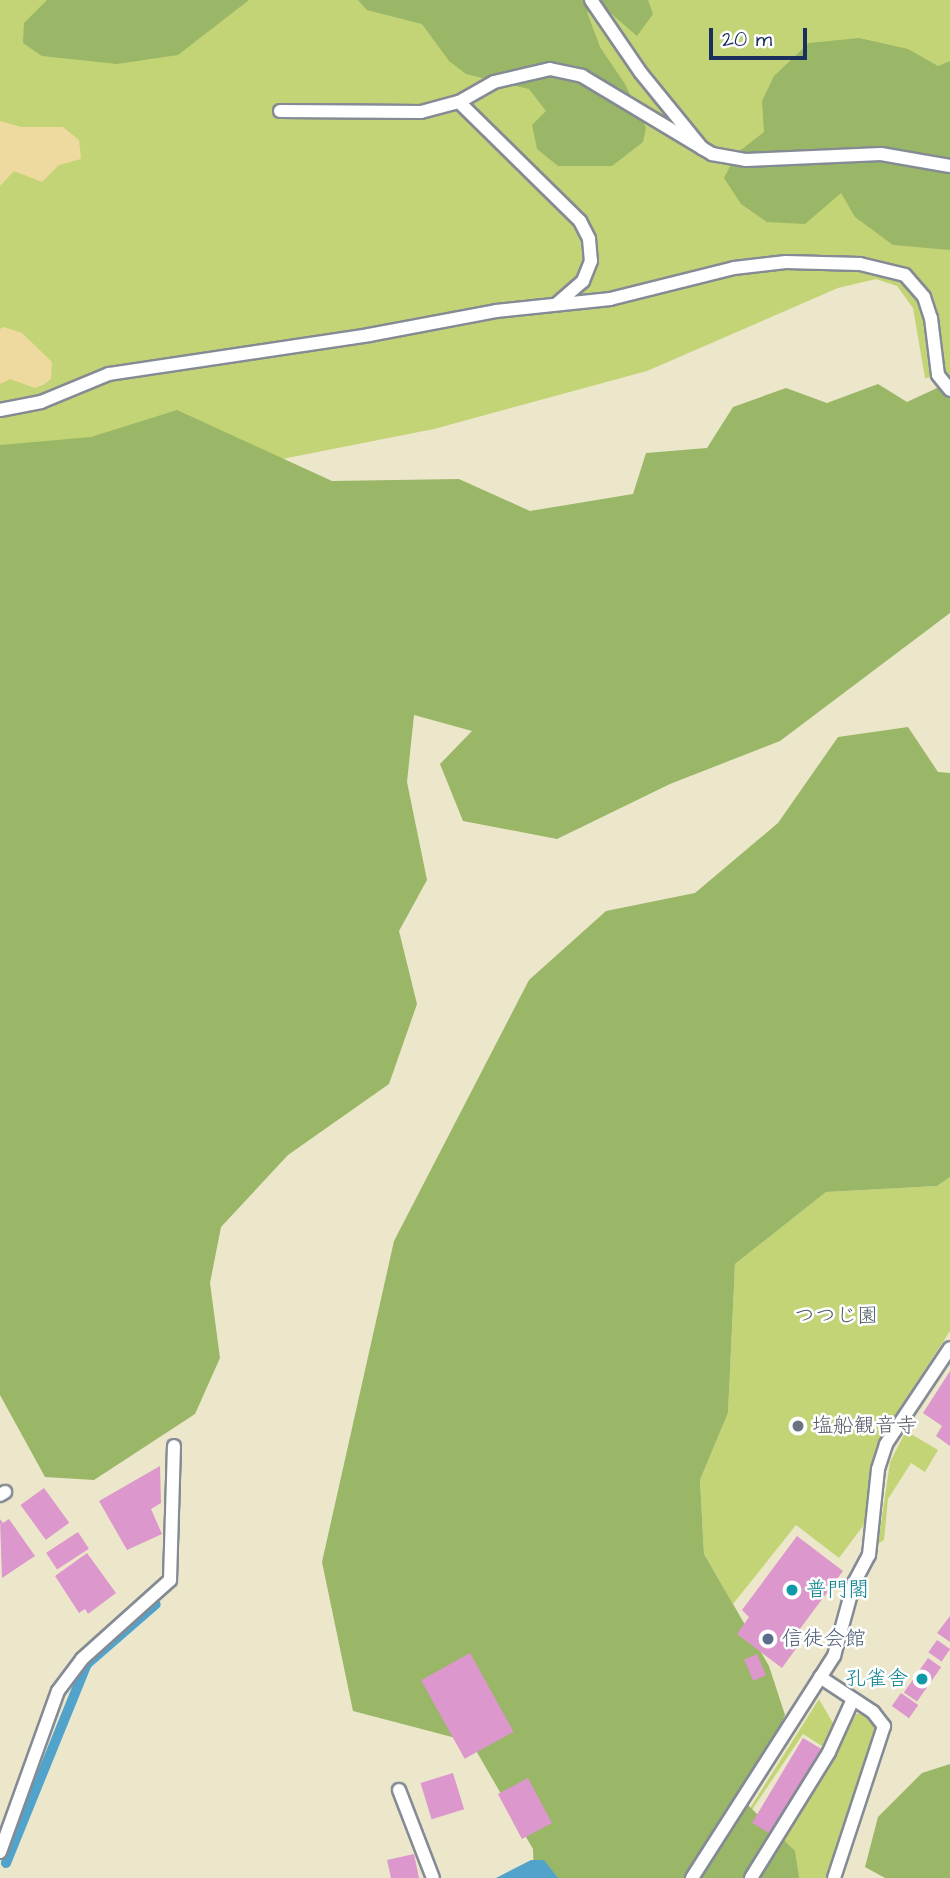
<!DOCTYPE html>
<html>
<head>
<meta charset="utf-8">
<style>
  body { margin:0 }
  #map { position:relative; width:950px; height:1878px; overflow:hidden; background:#ece7cb; font-family:"Architects Daughter","Klee One",sans-serif }
  div>[style] { position:absolute }
  .green>* { inset:0; background:#c3d476 }
  .forest>* { inset:0; background:#9ab667 }
  .sand>* { inset:0; background:#eeda9e }
  .water>* { inset:0; background:#52a3cc }
  .stream>* { height:10px; margin:-5px; padding:0 5px; transform-origin:5px; border-radius:5px; background:#52a3cc }
  .building>* { inset:0; background:#dc97cc; transform-origin:0 0 }
  .roads { filter:drop-shadow(2px 0 #848b94) drop-shadow(-2px 0 #848b94) drop-shadow(0 2px #848b94) drop-shadow(0 -2px #848b94) }
  .lane>* { height:12px; margin:-6px; padding:0 6px; transform-origin:6px; border-radius:6px; background:#fff }
  .dots>* { width:19px; height:19px; translate:-50% -50%; box-sizing:border-box; border:4px solid #fff; border-radius:50% }
  span { translate:-50% -50%; white-space:nowrap; text-align:center; line-height:1.15; -webkit-text-stroke:5px #fff; paint-order:stroke }
  .park-label { font-size:21px; color:#4d6165 }
  .worship-label { font-size:21px; color:#5b616d }
  .left { translate:0 -50%; text-align:left }
  .culture-label { font-size:21px; color:#0d838f }
  .right { translate:-100% -50%; text-align:right }
  .service-label { font-size:21px; color:#4e5e75 }
  .scale { position:absolute; left:709px; top:28px; width:98px; height:32px; box-sizing:border-box; border:4px solid #1b2f5e; border-top:0; padding-left:9px; font-size:21px; line-height:24px; white-space:nowrap; color:#1b2f5e; -webkit-text-stroke:5px #fff; paint-order:stroke }
</style>
</head>
<body>
<div id="map">
  <div class="green">
    <div style="clip-path:polygon(0 0,950px 0,950px 376px,925px 378px,913px 308px,897px 286px,876px 279px,838px 288px,647px 371px,434px 429px,262px 463px,0 472px)"></div>
    <div style="clip-path:polygon(950px 1177px,950px 1331px,882px 1436px,872px 1462px,866px 1522px,839px 1558px,796px 1525px,733px 1604px,704px 1554px,700px 1480px,728px 1413px,735px 1264px,826px 1192px,937px 1186px)"></div>
    <div style="clip-path:polygon(906px 1431px,938px 1450px,925px 1472px,911px 1463px,888px 1499px,884px 1540px,878px 1544px,890px 1462px)"></div>
    <div style="clip-path:polygon(819px 1699px,833px 1723px,825px 1748px,803px 1734px,706px 1878px)"></div>
    <div style="clip-path:polygon(865px 1713px,875px 1722px,876px 1736px,827px 1878px,759px 1878px,856px 1714px)"></div>
  </div>
  <div class="forest">
    <div style="clip-path:polygon(47px 0,249px 0,178px 55px,117px 64px,42px 56px,23px 43px,24px 23px)"></div>
    <div style="clip-path:polygon(358px 0,648px 0,653px 14px,637px 36px,608px 11px,587px 12px,600px 47px,625px 84px,646px 128px,643px 142px,612px 166px,558px 166px,537px 149px,532px 125px,546px 111px,529px 89px,466px 74px,449px 61px,422px 24px,367px 10px)"></div>
    <div style="clip-path:polygon(859px 38px,908px 49px,938px 66px,950px 61px,950px 250px,893px 245px,855px 217px,841px 193px,805px 224px,767px 222px,741px 204px,724px 178px,737px 153px,764px 132px,762px 101px,774px 76px,809px 43px)"></div>
    <div style="clip-path:polygon(950px 382px,950px 613px,780px 741px,670px 784px,557px 839px,463px 821px,440px 764px,472px 731px,414px 715px,407px 782px,427px 880px,399px 931px,417px 1004px,389px 1084px,288px 1155px,221px 1227px,210px 1283px,220px 1358px,195px 1414px,94px 1480px,45px 1477px,0 1395px,0 445px,91px 437px,177px 410px,332px 481px,459px 479px,530px 511px,633px 494px,646px 453px,707px 448px,733px 407px,786px 388px,827px 403px,878px 384px,907px 402px)"></div>
    <div style="clip-path:polygon(908px 727px,938px 772px,950px 773px,950px 1177px,937px 1186px,826px 1192px,735px 1264px,728px 1413px,700px 1480px,704px 1554px,769px 1666px,785px 1715px,747px 1804px,795px 1851px,799px 1878px,534px 1878px,533px 1849px,471px 1742px,353px 1711px,322px 1562px,394px 1241px,529px 980px,606px 911px,695px 893px,778px 823px,838px 737px)"></div>
    <div style="clip-path:polygon(950px 1764px,950px 1878px,885px 1878px,865px 1867px,878px 1817px,922px 1773px)"></div>
  </div>
  <div class="sand">
    <div style="clip-path:polygon(0 121px,21px 127px,63px 127px,79px 140px,81px 159px,59px 165px,42px 182px,14px 171px,0 186px)"></div>
    <div style="clip-path:polygon(4px 327px,22px 333px,52px 362px,51px 379px,43px 385px,35px 388px,10px 379px,0 384px,0 329px)"></div>
  </div>
  <div class="water">
    <div style="clip-path:polygon(531px 1860px,544px 1860px,558px 1878px,496px 1878px)"></div>
  </div>
  <div class="stream">
    <div style="left:6px;top:1863px;width:215px;rotate:-67.9deg"></div>
    <div style="left:87px;top:1664px;width:91px;rotate:-41deg"></div>
  </div>
  <div class="building">
    <div style="clip-path:polygon(950px 1371px,950px 1446px,936px 1436px,942px 1426px,923px 1413px)"></div>
    <div style="clip-path:polygon(160px 1466px,161px 1503px,151px 1509px,162px 1534px,127px 1550px,99px 1501px)"></div>
    <div style="left:44px;top:1488px;width:43px;height:29px;rotate:54deg"></div>
    <div style="clip-path:polygon(0 1519px,3px 1523px,9px 1519px,35px 1556px,2px 1578px)"></div>
    <div style="left:78px;top:1532px;width:20px;height:38px;rotate:57deg"></div>
    <div style="clip-path:polygon(797px 1536px,843px 1571px,794px 1637px,800px 1643px,782px 1668px,737px 1634px,749px 1617px,742px 1610px)"></div>
    <div style="clip-path:polygon(87px 1553px,116px 1593px,88px 1614px,85px 1609px,79px 1613px,55px 1576px)"></div>
    <div style="clip-path:polygon(950px 1616px,950px 1642px,937px 1633px)"></div>
    <div style="left:937px;top:1640px;width:16px;height:15px;rotate:35deg"></div>
    <div style="left:470px;top:1653px;width:90px;height:56px;rotate:61deg"></div>
    <div style="left:757px;top:1654px;width:23px;height:14px;rotate:67deg"></div>
    <div style="left:928px;top:1658px;width:16px;height:42px;rotate:35deg"></div>
    <div style="left:901px;top:1693px;width:21px;height:16px;rotate:35deg"></div>
    <div style="left:803px;top:1738px;width:21px;height:99px;rotate:31deg"></div>
    <div style="left:453px;top:1773px;width:38px;height:34px;rotate:73deg"></div>
    <div style="left:528px;top:1778px;width:51px;height:34px;rotate:62deg"></div>
    <div style="clip-path:polygon(414px 1854px,419px 1878px,391px 1878px,387px 1860px)"></div>
  </div>
  <div class="roads">
    <div class="lane">
      <div style="left:591px;top:0;width:88px;rotate:55.6deg"></div>
      <div style="left:641px;top:73px;width:97px;rotate:50.9deg"></div>
      <div style="left:702px;top:148px;width:12px;rotate:31deg"></div>
      <div style="left:712px;top:154px;width:35px;rotate:10deg"></div>
      <div style="left:746px;top:160px;width:135px;rotate:-2.5deg"></div>
      <div style="left:881px;top:154px;width:70px;rotate:9.9deg"></div>
      <div style="left:459px;top:102px;width:170px;rotate:44.5deg"></div>
      <div style="left:580px;top:221px;width:20px;rotate:63deg"></div>
      <div style="left:589px;top:239px;width:22px;rotate:85deg"></div>
      <div style="left:591px;top:261px;width:22px;rotate:112deg"></div>
      <div style="left:583px;top:281px;width:35px;rotate:139deg"></div>
      <div style="left:280px;top:111px;width:141px;rotate:0.4deg"></div>
      <div style="left:421px;top:112px;width:39px;rotate:-15deg"></div>
      <div style="left:459px;top:102px;width:40px;rotate:-29.7deg"></div>
      <div style="left:494px;top:82px;width:57px;rotate:-13.1deg"></div>
      <div style="left:550px;top:69px;width:33px;rotate:12deg"></div>
      <div style="left:582px;top:76px;width:140px;rotate:31deg"></div>
      <div style="left:0;top:410px;width:42px;rotate:-11deg"></div>
      <div style="left:41px;top:402px;width:74px;rotate:-22.4deg"></div>
      <div style="left:109px;top:374px;width:263px;rotate:-8.5deg"></div>
      <div style="left:369px;top:335px;width:129px;rotate:-10.7deg"></div>
      <div style="left:496px;top:311px;width:115px;rotate:-6deg"></div>
      <div style="left:610px;top:299px;width:128px;rotate:-14deg"></div>
      <div style="left:734px;top:268px;width:52px;rotate:-6.6deg"></div>
      <div style="left:786px;top:262px;width:74px;rotate:1.5deg"></div>
      <div style="left:860px;top:264px;width:46px;rotate:13.7deg"></div>
      <div style="left:905px;top:275px;width:29px;rotate:49deg"></div>
      <div style="left:924px;top:297px;width:22px;rotate:72deg"></div>
      <div style="left:931px;top:318px;width:57px;rotate:83deg"></div>
      <div style="left:938px;top:375px;width:19px;rotate:51deg"></div>
      <div style="left:0;top:1495px;width:6px;rotate:-31deg"></div>
      <div style="left:820px;top:1677px;width:64px;rotate:33.4deg"></div>
      <div style="left:873px;top:1712px;width:18px;rotate:52deg"></div>
      <div style="left:884px;top:1726px;width:160px;rotate:108.2deg"></div>
      <div style="left:399px;top:1790px;width:94px;rotate:68.9deg"></div>
      <div style="left:0;top:1852px;width:171px;rotate:-70.2deg"></div>
      <div style="left:58px;top:1691px;width:40px;rotate:-53deg"></div>
      <div style="left:82px;top:1659px;width:118px;rotate:-41.9deg"></div>
      <div style="left:170px;top:1580px;width:134px;rotate:-88.3deg"></div>
      <div style="left:692px;top:1878px;width:264px;rotate:-57.4deg"></div>
      <div style="left:834px;top:1656px;width:76px;rotate:-74.7deg"></div>
      <div style="left:854px;top:1583px;width:32px;rotate:-62deg"></div>
      <div style="left:869px;top:1555px;width:86px;rotate:-84deg"></div>
      <div style="left:878px;top:1469px;width:26px;rotate:-72deg"></div>
      <div style="left:886px;top:1444px;width:115px;rotate:-56.3deg"></div>
      <div style="left:751px;top:1878px;width:148px;rotate:-58.2deg"></div>
      <div style="left:829px;top:1752px;width:58px;rotate:-65.6deg"></div>
    </div>
  </div>
  <div class="dots">
    <div style="left:798px;top:1426px;background:#6b7280"></div>
    <div style="left:792px;top:1590px;background:#0f9aa8"></div>
    <div style="left:768px;top:1639px;background:#5c6f8a"></div>
    <div style="left:922px;top:1679px;background:#0f9aa8"></div>
  </div>
  <div class="park-label">
    <span style="left:836px;top:1316px">つつじ園</span>
  </div>
  <div class="worship-label">
    <span class="left" style="left:812px;top:1426px">塩船観音寺</span>
  </div>
  <div class="culture-label">
    <span class="left" style="left:806px;top:1590px">普門閣</span>
    <span class="right" style="left:908px;top:1679px">孔雀舎</span>
  </div>
  <div class="service-label">
    <span class="left" style="left:782px;top:1639px">信徒会館</span>
  </div>
  <div class="scale">20 m</div>
</div>
</body>
</html>
